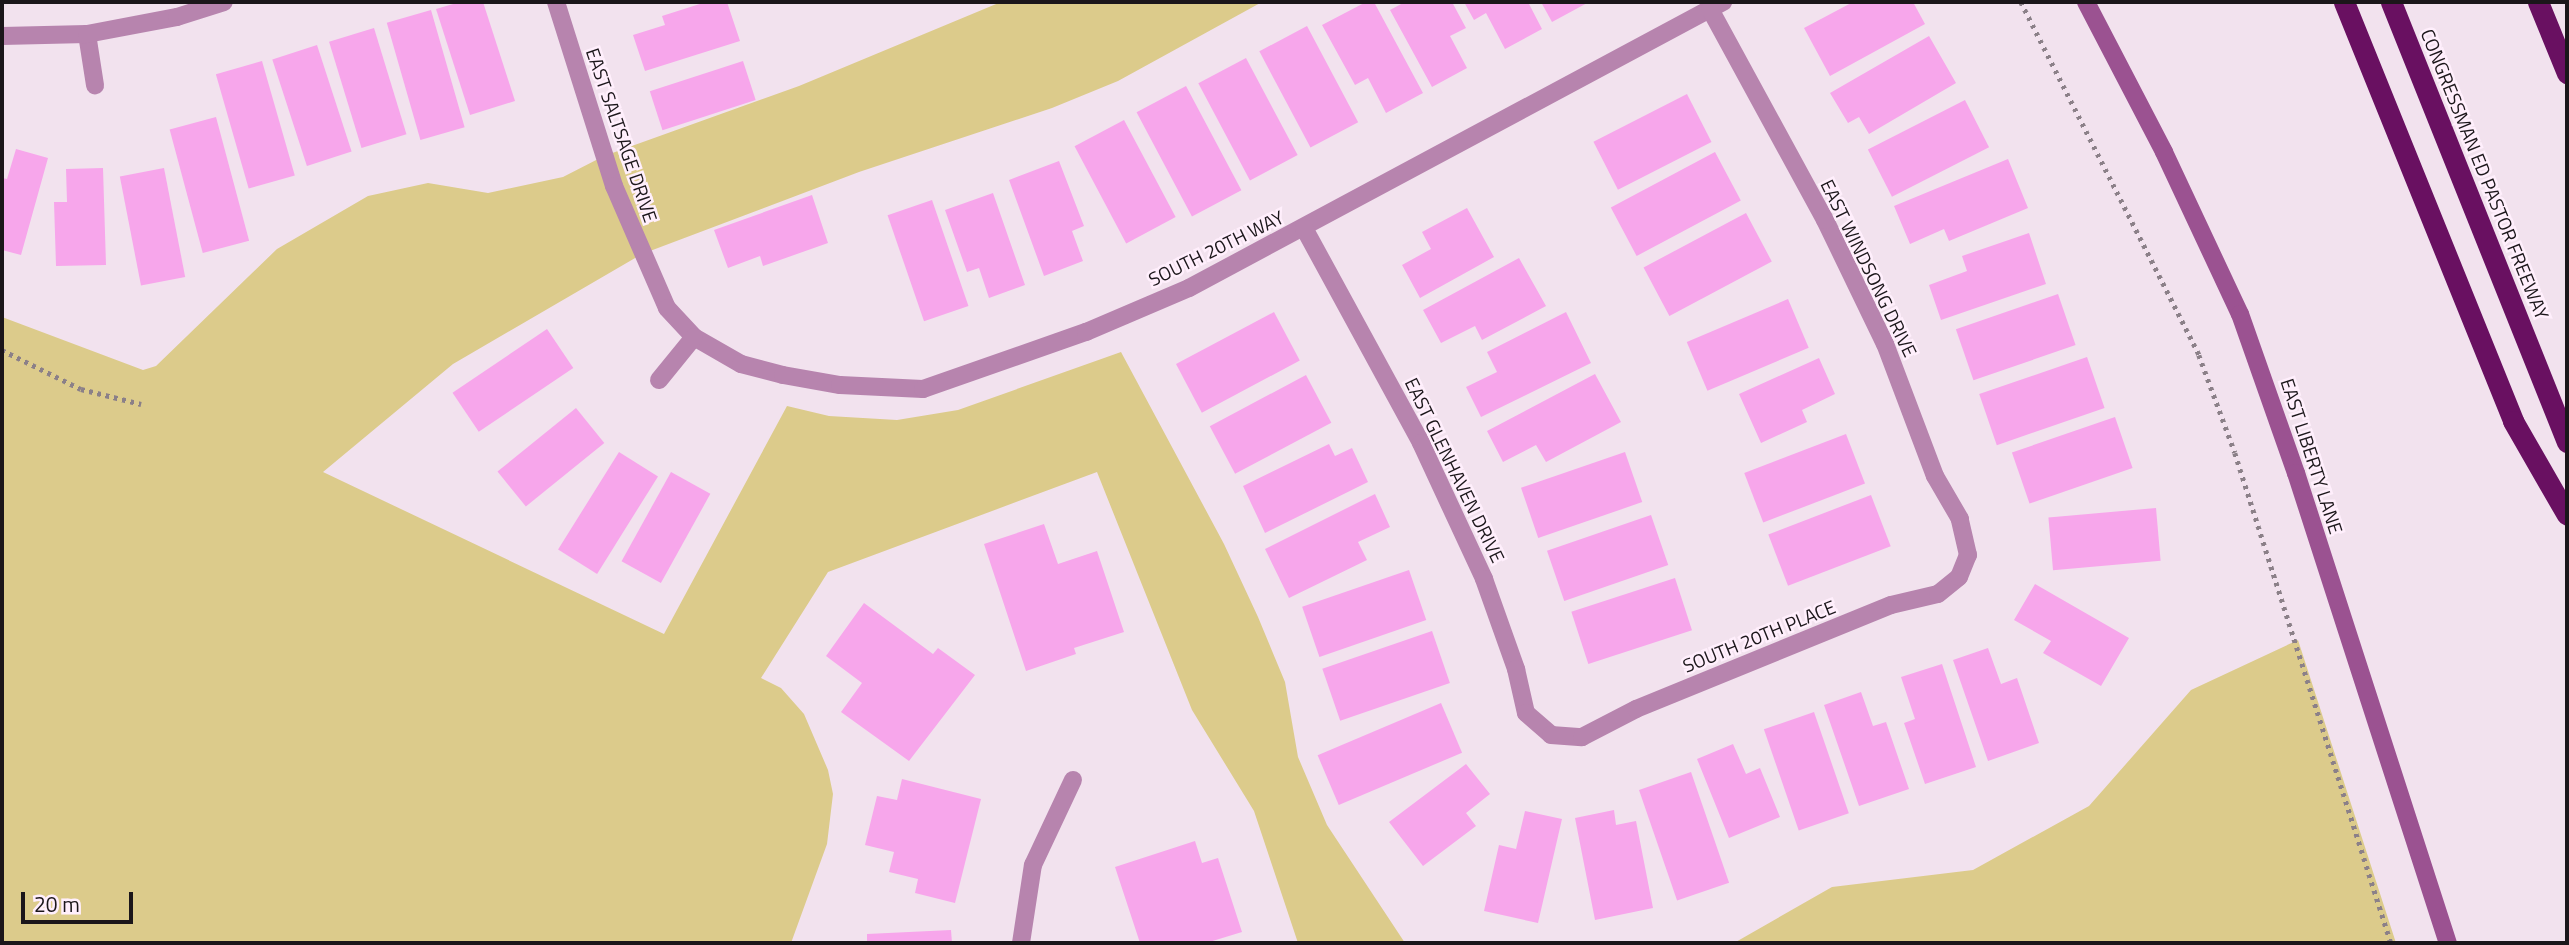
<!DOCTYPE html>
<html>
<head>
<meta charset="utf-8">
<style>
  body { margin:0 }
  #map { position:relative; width:2569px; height:945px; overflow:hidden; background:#f2e2ee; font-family:"Titillium Web",sans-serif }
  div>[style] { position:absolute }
  .green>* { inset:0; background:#dccb8b }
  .building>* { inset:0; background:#f7a6eb; transform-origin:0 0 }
  .path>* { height:4.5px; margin-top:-2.25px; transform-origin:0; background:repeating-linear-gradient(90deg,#8b8088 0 3.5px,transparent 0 8.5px) }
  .street>* { height:18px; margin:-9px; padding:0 9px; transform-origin:9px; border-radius:9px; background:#b784ae }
  .secondary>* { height:18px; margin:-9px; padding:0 9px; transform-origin:9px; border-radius:9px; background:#9b5291 }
  .highway>* { height:21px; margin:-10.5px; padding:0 10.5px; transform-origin:10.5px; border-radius:10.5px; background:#691061 }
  span { translate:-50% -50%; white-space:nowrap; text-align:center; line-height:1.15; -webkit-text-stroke:5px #ffeffc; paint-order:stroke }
  .street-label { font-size:19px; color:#1b161a }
  .frame { position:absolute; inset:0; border:4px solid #1b161a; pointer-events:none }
  .scale { position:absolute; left:21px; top:892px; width:112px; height:32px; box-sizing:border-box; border:4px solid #1b161a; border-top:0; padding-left:9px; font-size:21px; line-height:24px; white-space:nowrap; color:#1b161a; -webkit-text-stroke:5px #ffeffc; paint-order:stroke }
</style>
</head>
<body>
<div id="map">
  <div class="green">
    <div style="clip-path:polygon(1001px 2px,1262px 2px,1118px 81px,1052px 108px,859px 172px,642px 254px,453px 364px,323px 472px,664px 634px,787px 406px,829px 416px,897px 420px,958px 410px,1121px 352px,1224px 544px,1258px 617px,1285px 682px,1298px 757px,1327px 825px,1405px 943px,1298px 943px,1254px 811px,1192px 710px,1097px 472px,828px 572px,761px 678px,781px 688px,804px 714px,828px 770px,833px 794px,827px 844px,791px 943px,2px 943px,2px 317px,143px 370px,156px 366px,277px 249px,368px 196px,428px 183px,488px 193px,563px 177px,604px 156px,799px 86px)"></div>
    <div style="clip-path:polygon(2298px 640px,2396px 943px,1734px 943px,1832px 887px,1973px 870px,2089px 806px,2191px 690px)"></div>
  </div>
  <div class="building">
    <div style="clip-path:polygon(460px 2px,483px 2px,515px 101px,470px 115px,436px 9px)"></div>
    <div style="clip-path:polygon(706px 2px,727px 2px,740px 41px,645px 71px,633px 35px,665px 25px,662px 16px)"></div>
    <div style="clip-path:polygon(1366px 2px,1374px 2px,1423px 93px,1386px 113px,1368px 78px,1355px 85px,1322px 25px)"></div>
    <div style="clip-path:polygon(1405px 2px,1452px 2px,1466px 28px,1450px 36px,1467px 68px,1432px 87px,1390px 10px)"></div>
    <div style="clip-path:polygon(1464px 2px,1528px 2px,1542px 29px,1505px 49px,1486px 13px,1474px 20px)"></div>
    <div style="clip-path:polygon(1541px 2px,1589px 2px,1552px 22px)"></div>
    <div style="clip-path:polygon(1853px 2px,1913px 2px,1925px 24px,1830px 76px,1804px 28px)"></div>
    <div style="left:431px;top:10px;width:122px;height:46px;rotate:74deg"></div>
    <div style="left:1307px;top:26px;width:109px;height:54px;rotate:62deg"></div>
    <div style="left:374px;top:28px;width:111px;height:47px;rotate:73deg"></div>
    <div style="clip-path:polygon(1929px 36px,1956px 83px,1869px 134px,1859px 117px,1848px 123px,1830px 93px)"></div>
    <div style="left:317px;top:45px;width:112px;height:47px;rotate:72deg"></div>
    <div style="left:1246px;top:58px;width:110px;height:54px;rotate:62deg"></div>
    <div style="left:262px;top:61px;width:119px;height:48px;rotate:74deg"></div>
    <div style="left:743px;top:61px;width:41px;height:98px;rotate:72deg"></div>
    <div style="left:1186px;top:86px;width:118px;height:56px;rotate:62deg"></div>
    <div style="left:1687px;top:94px;width:54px;height:105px;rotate:63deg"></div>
    <div style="left:1965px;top:100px;width:53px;height:109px;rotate:63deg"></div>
    <div style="left:216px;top:117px;width:128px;height:48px;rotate:75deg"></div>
    <div style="left:1124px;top:120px;width:110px;height:56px;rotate:62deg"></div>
    <div style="clip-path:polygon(16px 149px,48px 158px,21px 255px,2px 250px,2px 178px,7px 179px)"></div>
    <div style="left:1715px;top:152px;width:55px;height:118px;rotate:62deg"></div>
    <div style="clip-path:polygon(2008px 159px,2028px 208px,1949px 241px,1944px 229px,1910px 244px,1894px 206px)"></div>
    <div style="clip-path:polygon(1059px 161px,1084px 226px,1072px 231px,1083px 261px,1044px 276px,1009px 180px)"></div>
    <div style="clip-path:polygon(103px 168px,106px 265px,56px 266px,54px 202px,67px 202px,66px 169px)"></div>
    <div style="left:164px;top:168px;width:111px;height:45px;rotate:79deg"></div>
    <div style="clip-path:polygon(993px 193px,1025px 285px,989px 298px,979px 268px,967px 272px,945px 210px)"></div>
    <div style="clip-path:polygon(812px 195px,828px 243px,763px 266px,760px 256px,728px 268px,714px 230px)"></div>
    <div style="left:932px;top:200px;width:112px;height:47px;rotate:71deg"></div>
    <div style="clip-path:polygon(1467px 208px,1494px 257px,1420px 298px,1402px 265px,1431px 249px,1422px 232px)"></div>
    <div style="left:1746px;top:213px;width:55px;height:116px;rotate:62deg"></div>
    <div style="clip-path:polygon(2029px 233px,2046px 284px,1941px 320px,1929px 285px,1967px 271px,1962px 256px)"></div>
    <div style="clip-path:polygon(1519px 258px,1546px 306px,1482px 340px,1475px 326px,1441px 343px,1423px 310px)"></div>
    <div style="left:2058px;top:294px;width:54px;height:108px;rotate:71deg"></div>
    <div style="left:1788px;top:299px;width:53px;height:110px;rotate:67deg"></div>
    <div style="left:1274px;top:312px;width:55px;height:111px;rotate:62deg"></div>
    <div style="clip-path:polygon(1566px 312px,1591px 363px,1481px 417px,1466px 387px,1497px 372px,1487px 352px)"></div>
    <div style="left:547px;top:329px;width:47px;height:114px;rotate:56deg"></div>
    <div style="left:2087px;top:357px;width:54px;height:114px;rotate:71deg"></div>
    <div style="clip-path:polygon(1819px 358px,1835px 394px,1802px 410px,1807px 422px,1761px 443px,1739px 394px)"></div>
    <div style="clip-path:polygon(1595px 374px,1621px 422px,1546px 462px,1536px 445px,1503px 462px,1487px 431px)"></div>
    <div style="left:1306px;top:375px;width:54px;height:109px;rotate:62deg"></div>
    <div style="left:576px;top:408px;width:45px;height:101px;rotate:51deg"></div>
    <div style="left:2115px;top:417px;width:54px;height:109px;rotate:71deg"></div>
    <div style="left:1846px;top:434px;width:53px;height:109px;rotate:69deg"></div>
    <div style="clip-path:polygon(1329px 444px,1335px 456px,1352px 448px,1368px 482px,1265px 533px,1243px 486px)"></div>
    <div style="left:619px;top:452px;width:46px;height:115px;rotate:32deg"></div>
    <div style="left:1625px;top:452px;width:53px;height:110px;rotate:71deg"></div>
    <div style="left:671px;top:472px;width:45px;height:102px;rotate:29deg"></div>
    <div style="clip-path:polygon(1375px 494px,1390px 527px,1358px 542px,1367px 560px,1289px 598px,1265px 549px)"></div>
    <div style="left:1871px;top:495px;width:55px;height:110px;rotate:69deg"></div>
    <div style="left:2156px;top:508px;width:53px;height:108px;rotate:85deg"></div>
    <div style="left:1651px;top:515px;width:53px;height:110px;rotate:71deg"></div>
    <div style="clip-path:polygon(1044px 524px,1058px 564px,1097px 551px,1124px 632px,1074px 648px,1076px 654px,1026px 671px,984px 544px)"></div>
    <div style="left:1409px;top:570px;width:53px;height:113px;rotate:71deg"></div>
    <div style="left:1675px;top:578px;width:55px;height:109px;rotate:72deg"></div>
    <div style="clip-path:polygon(2035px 584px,2129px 638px,2101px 686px,2043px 653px,2051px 641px,2014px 620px)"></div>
    <div style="clip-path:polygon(864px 603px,933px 654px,938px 648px,975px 675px,909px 761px,841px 712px,862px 683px,826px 656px)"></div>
    <div style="left:1432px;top:631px;width:55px;height:116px;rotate:71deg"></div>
    <div style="clip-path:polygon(1988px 648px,2001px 684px,2017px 678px,2039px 743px,1988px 761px,1953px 660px)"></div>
    <div style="clip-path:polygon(1942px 664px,1976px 767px,1925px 784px,1904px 723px,1915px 719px,1901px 677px)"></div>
    <div style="clip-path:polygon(1861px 692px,1873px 726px,1886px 722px,1909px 789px,1859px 806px,1824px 705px)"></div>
    <div style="left:1441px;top:703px;width:54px;height:134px;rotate:67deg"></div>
    <div style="left:1814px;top:712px;width:107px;height:53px;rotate:71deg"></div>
    <div style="clip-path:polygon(1733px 744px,1746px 774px,1760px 768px,1780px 817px,1729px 838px,1697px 759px)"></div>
    <div style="clip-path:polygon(1466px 764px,1490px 794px,1466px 813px,1476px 826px,1423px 866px,1389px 822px)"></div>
    <div style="left:1691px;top:772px;width:117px;height:55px;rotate:71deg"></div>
    <div style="clip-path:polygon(902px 779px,981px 799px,955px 903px,915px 893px,918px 879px,889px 872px,894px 852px,865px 845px,877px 796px,897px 800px)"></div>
    <div style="clip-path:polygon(1614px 810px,1616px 825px,1636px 821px,1653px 908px,1595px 920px,1575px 818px)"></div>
    <div style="clip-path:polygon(1525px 811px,1562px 819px,1538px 923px,1484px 911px,1499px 845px,1516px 849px)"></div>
    <div style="clip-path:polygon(1195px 841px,1202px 863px,1218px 858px,1242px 932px,1206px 943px,1140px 943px,1115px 867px)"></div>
    <div style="clip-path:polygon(951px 930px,952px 943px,867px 943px,867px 934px)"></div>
  </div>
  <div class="path">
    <div style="left:2021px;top:2px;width:395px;rotate:63.2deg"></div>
    <div style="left:2199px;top:355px;width:104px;rotate:69.8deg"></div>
    <div style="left:2235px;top:453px;width:514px;rotate:72.34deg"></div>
    <div style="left:2px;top:350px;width:88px;rotate:26.3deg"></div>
    <div style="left:81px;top:389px;width:62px;rotate:14deg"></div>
  </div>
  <div class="street">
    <div style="left:556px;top:2px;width:193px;rotate:72.5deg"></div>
    <div style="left:614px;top:186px;width:133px;rotate:66.5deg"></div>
    <div style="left:667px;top:308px;width:40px;rotate:47deg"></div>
    <div style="left:694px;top:337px;width:54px;rotate:29.9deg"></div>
    <div style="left:741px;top:364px;width:43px;rotate:14.7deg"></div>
    <div style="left:783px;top:375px;width:58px;rotate:10deg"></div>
    <div style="left:840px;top:385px;width:83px;rotate:2.8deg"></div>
    <div style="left:923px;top:389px;width:173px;rotate:-19.3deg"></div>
    <div style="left:1086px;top:332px;width:112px;rotate:-23.1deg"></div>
    <div style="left:1189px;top:288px;width:606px;rotate:-28.17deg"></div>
    <div style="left:87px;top:34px;width:52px;rotate:81.1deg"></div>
    <div style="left:2px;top:36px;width:85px;rotate:-1.3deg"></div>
    <div style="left:87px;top:34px;width:92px;rotate:-10.7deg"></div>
    <div style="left:177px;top:17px;width:49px;rotate:-17.7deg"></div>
    <div style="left:1304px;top:228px;width:245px;rotate:61.4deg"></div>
    <div style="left:1421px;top:443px;width:150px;rotate:65.1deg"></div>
    <div style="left:1484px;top:579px;width:96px;rotate:70.4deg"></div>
    <div style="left:1516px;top:669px;width:45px;rotate:77.2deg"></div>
    <div style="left:1526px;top:713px;width:33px;rotate:41deg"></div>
    <div style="left:1551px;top:735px;width:31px;rotate:4deg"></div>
    <div style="left:1582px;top:737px;width:61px;rotate:-27.4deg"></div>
    <div style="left:1636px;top:709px;width:275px;rotate:-22.2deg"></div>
    <div style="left:1891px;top:605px;width:48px;rotate:-13.2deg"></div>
    <div style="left:1938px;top:594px;width:27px;rotate:-39deg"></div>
    <div style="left:1959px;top:577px;width:24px;rotate:-68deg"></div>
    <div style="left:1968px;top:555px;width:37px;rotate:-103deg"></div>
    <div style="left:1960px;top:519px;width:50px;rotate:-120.2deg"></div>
    <div style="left:1935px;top:476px;width:141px;rotate:-110.7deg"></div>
    <div style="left:1885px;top:344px;width:138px;rotate:-115.8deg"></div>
    <div style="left:1825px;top:220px;width:240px;rotate:-118.6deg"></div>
    <div style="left:659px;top:380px;width:55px;rotate:-50.9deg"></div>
    <div style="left:1021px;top:943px;width:79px;rotate:-81.3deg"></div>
    <div style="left:1033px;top:865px;width:94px;rotate:-64.8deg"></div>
  </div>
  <div class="secondary">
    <div style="left:2086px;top:2px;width:169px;rotate:62.5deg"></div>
    <div style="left:2164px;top:152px;width:179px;rotate:64.9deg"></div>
    <div style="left:2240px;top:314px;width:169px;rotate:70.6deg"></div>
    <div style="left:2296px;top:473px;width:494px;rotate:72.1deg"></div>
  </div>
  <div class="highway">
    <div style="left:2344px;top:2px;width:452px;rotate:68deg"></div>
    <div style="left:2513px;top:421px;width:108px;rotate:60.1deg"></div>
    <div style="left:2391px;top:2px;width:474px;rotate:68.2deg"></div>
    <div style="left:2538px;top:2px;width:77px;rotate:67.8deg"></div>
  </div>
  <div class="street-label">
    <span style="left:622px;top:135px;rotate:71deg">EAST SALTSAGE DRIVE</span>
    <span style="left:2485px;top:174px;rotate:68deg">CONGRESSMAN ED PASTOR FREEWAY</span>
    <span style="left:1216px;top:248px;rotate:-26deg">SOUTH 20TH WAY</span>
    <span style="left:1869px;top:268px;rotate:64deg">EAST WINDSONG DRIVE</span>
    <span style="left:2312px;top:456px;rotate:72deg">EAST LIBERTY LANE</span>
    <span style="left:1455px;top:470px;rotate:64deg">EAST GLENHAVEN DRIVE</span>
    <span style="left:1759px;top:636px;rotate:-22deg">SOUTH 20TH PLACE</span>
  </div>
  <div class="frame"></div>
  <div class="scale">20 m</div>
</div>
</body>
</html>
